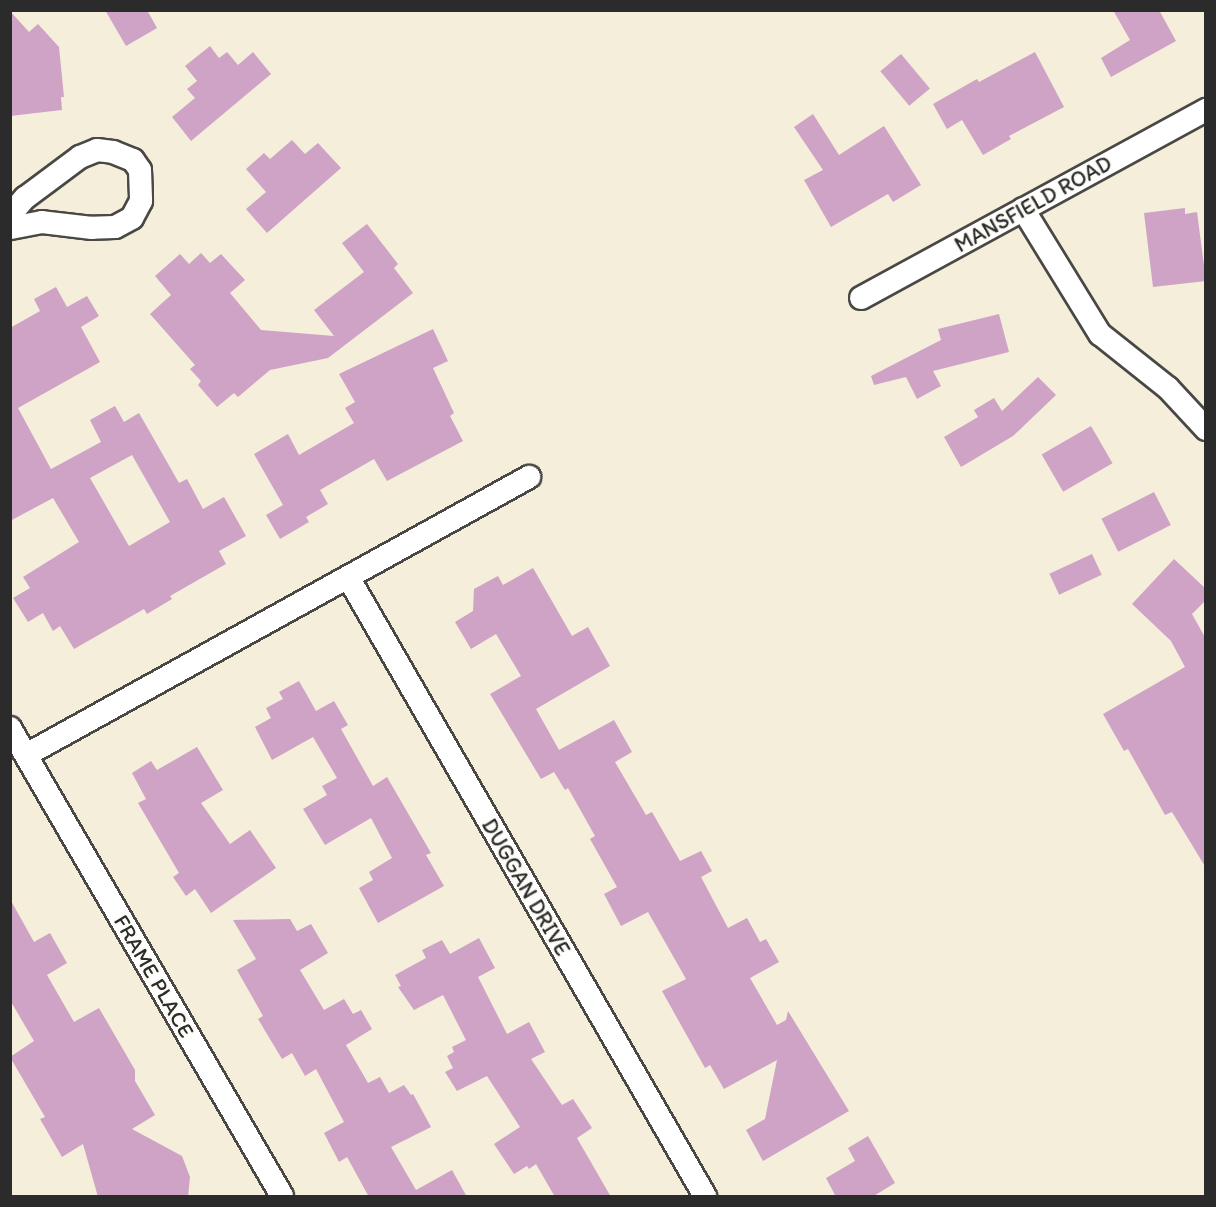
<!DOCTYPE html>
<html>
<head>
<meta charset="utf-8">
<style>
  body { margin:0 }
  #map { position:relative; width:1216px; height:1207px; overflow:hidden; background:#f4eeda; font-family:Itim,sans-serif }
  div>[style] { position:absolute }
  .building>* { inset:0; background:#cfa3c6; transform-origin:0 0 }
  .roads { filter:drop-shadow(2px 0 #494845) drop-shadow(-2px 0 #494845) drop-shadow(0 2px #494845) drop-shadow(0 -2px #494845) }
  .street>* { height:22px; margin:-11px; padding:0 11px; transform-origin:11px; border-radius:11px; background:#fff }
  span { translate:-50% -50%; white-space:nowrap; text-align:center; line-height:1.15; -webkit-text-stroke:4.5px #fdfcf7; paint-order:stroke }
  .street-label { font-size:22px; color:#2b2b2b }
  .frame { position:absolute; inset:0; border:12px solid #2b2b2b; pointer-events:none }
</style>
</head>
<body>
<div id="map">
  <div class="building">
    <div style="clip-path:polygon(105px 10px,147px 10px,157px 28px,126px 46px)"></div>
    <div style="clip-path:polygon(1113px 10px,1159px 10px,1176px 41px,1111px 77px,1101px 58px,1130px 40px)"></div>
    <div style="clip-path:polygon(10px 11px,29px 32px,38px 24px,59px 47px,64px 97px,61px 97px,62px 110px,10px 116px)"></div>
    <div style="clip-path:polygon(210px 46px,219px 58px,227px 52px,238px 65px,253px 52px,271px 74px,191px 141px,172px 117px,195px 98px,187px 89px,197px 81px,185px 66px)"></div>
    <div style="clip-path:polygon(1035px 52px,1064px 107px,1009px 136px,1011px 139px,983px 155px,962px 120px,947px 129px,933px 104px,977px 79px,979px 82px)"></div>
    <div style="left:901px;top:54px;width:45px;height:27px;rotate:50deg"></div>
    <div style="clip-path:polygon(813px 114px,839px 155px,884px 126px,921px 185px,893px 202px,888px 194px,831px 227px,804px 180px,823px 170px,794px 127px)"></div>
    <div style="clip-path:polygon(292px 140px,305px 154px,318px 143px,341px 168px,267px 233px,246px 209px,266px 192px,246px 169px,264px 153px,270px 159px)"></div>
    <div style="clip-path:polygon(1185px 208px,1185px 214px,1197px 212px,1206px 281px,1153px 287px,1144px 213px)"></div>
    <div style="clip-path:polygon(367px 224px,398px 264px,394px 268px,413px 293px,328px 358px,270px 370px,238px 397px,234px 393px,217px 407px,198px 385px,201px 381px,190px 369px,195px 365px,150px 314px,171px 295px,155px 276px,180px 254px,189px 264px,201px 253px,210px 263px,221px 254px,245px 280px,230px 293px,261px 330px,334px 336px,314px 310px,364px 272px,342px 243px)"></div>
    <div style="clip-path:polygon(evenodd,56px 287px,67px 307px,87px 296px,99px 316px,81px 327px,100px 362px,18px 408px,51px 469px,101px 442px,90px 420px,115px 406px,124px 422px,139px 413px,179px 483px,187px 479px,203px 509px,224px 497px,246px 536px,219px 551px,226px 564px,170px 596px,172px 599px,147px 614px,144px 609px,74px 649px,60px 626px,53px 631px,43px 613px,28px 622px,13px 598px,30px 588px,23px 577px,79px 542px,53px 498px,10px 521px,10px 328px,40px 311px,34px 299px,56px 287px,132px 455px,170px 522px,129px 546px,90px 478px,132px 455px)"></div>
    <div style="clip-path:polygon(999px 314px,1009px 352px,933px 371px,941px 386px,917px 399px,906px 377px,874px 385px,871px 376px,941px 340px,938px 329px)"></div>
    <div style="clip-path:polygon(433px 329px,448px 361px,433px 368px,454px 413px,450px 416px,463px 441px,387px 481px,374px 459px,320px 490px,328px 504px,306px 517px,309px 522px,280px 539px,266px 515px,283px 505px,254px 454px,288px 434px,299px 455px,354px 423px,345px 408px,355px 402px,339px 374px)"></div>
    <div style="clip-path:polygon(1038px 377px,1056px 395px,1013px 436px,961px 467px,944px 437px,978px 417px,974px 410px,994px 398px,1002px 411px)"></div>
    <div style="left:1091px;top:426px;width:43px;height:57px;rotate:60deg"></div>
    <div style="left:1154px;top:492px;width:37px;height:59px;rotate:63deg"></div>
    <div style="left:1092px;top:554px;width:23px;height:47px;rotate:65deg"></div>
    <div style="clip-path:polygon(1174px 559px,1206px 589px,1206px 600px,1192px 614px,1206px 639px,1206px 868px,1172px 812px,1165px 815px,1128px 749px,1124px 751px,1103px 714px,1185px 667px,1171px 641px,1132px 604px)"></div>
    <div style="clip-path:polygon(533px 568px,572px 636px,588px 627px,610px 666px,536px 709px,559px 750px,614px 720px,632px 752px,615px 762px,646px 815px,652px 812px,680px 861px,701px 851px,712px 871px,701px 877px,728px 928px,747px 918px,760px 942px,766px 939px,779px 962px,750px 978px,777px 1025px,786px 1020px,788px 1011px,849px 1111px,763px 1161px,746px 1130px,765px 1119px,777px 1060px,724px 1089px,710px 1065px,705px 1068px,662px 991px,686px 979px,648px 912px,621px 926px,604px 894px,617px 887px,590px 839px,595px 836px,568px 788px,565px 790px,554px 772px,541px 779px,490px 694px,521px 676px,496px 634px,471px 649px,455px 622px,473px 611px,474px 589px,498px 576px,503px 585px)"></div>
    <div style="clip-path:polygon(299px 681px,316px 711px,334px 701px,348px 725px,341px 729px,373px 786px,387px 777px,431px 853px,426px 855px,444px 886px,378px 923px,359px 888px,373px 880px,369px 872px,392px 858px,371px 818px,325px 845px,303px 809px,327px 795px,322px 786px,337px 778px,313px 737px,272px 760px,255px 727px,271px 718px,266px 708px,283px 699px,279px 692px)"></div>
    <div style="clip-path:polygon(197px 747px,223px 790px,201px 803px,230px 844px,250px 830px,276px 868px,211px 913px,195px 889px,186px 896px,173px 877px,179px 873px,138px 803px,146px 799px,132px 773px,151px 761px,157px 770px)"></div>
    <div style="clip-path:polygon(10px 899px,34px 942px,50px 933px,67px 963px,47px 975px,74px 1022px,99px 1008px,135px 1070px,135px 1081px,155px 1115px,132px 1129px,182px 1156px,190px 1177px,188px 1197px,98px 1197px,83px 1144px,62px 1157px,40px 1119px,45px 1117px,10px 1057px,34px 1041px,10px 1000px)"></div>
    <div style="clip-path:polygon(290px 919px,297px 931px,311px 924px,328px 953px,300px 970px,324px 1010px,344px 999px,353px 1014px,361px 1010px,372px 1029px,346px 1045px,368px 1083px,380px 1077px,389px 1093px,404px 1085px,411px 1095px,413px 1094px,431px 1127px,391px 1147px,416px 1190px,452px 1170px,467px 1197px,369px 1197px,347px 1157px,339px 1162px,324px 1133px,344px 1122px,316px 1069px,305px 1076px,292px 1053px,282px 1059px,258px 1019px,263px 1016px,237px 970px,256px 959px,233px 920px)"></div>
    <div style="clip-path:polygon(479px 938px,495px 968px,478px 977px,507px 1034px,529px 1022px,545px 1052px,531px 1059px,562px 1105px,573px 1099px,592px 1128px,577px 1138px,611px 1197px,555px 1197px,536px 1164px,529px 1169px,527px 1166px,514px 1174px,494px 1144px,520px 1127px,487px 1076px,457px 1091px,445px 1072px,453px 1068px,447px 1056px,454px 1052px,452px 1047px,466px 1040px,443px 995px,414px 1010px,398px 987px,401px 986px,395px 975px,426px 958px,422px 950px,442px 940px,450px 954px)"></div>
    <div style="clip-path:polygon(868px 1136px,895px 1183px,872px 1197px,836px 1197px,826px 1178px,855px 1161px,848px 1148px)"></div>
  </div>
  <div class="roads">
    <div class="street">
      <div style="left:1023px;top:209px;width:147px;rotate:58.4deg"></div>
      <div style="left:1100px;top:334px;width:87px;rotate:38.5deg"></div>
      <div style="left:1168px;top:388px;width:56px;rotate:47.2deg"></div>
      <div style="left:10px;top:215px;width:23px;rotate:-49deg"></div>
      <div style="left:25px;top:198px;width:69px;rotate:-36.7deg"></div>
      <div style="left:80px;top:157px;width:18px;rotate:-22deg"></div>
      <div style="left:97px;top:150px;width:16px;rotate:7deg"></div>
      <div style="left:113px;top:152px;width:22px;rotate:22deg"></div>
      <div style="left:133px;top:160px;width:12px;rotate:55deg"></div>
      <div style="left:140px;top:170px;width:31px;rotate:88deg"></div>
      <div style="left:141px;top:201px;width:19px;rotate:118deg"></div>
      <div style="left:132px;top:218px;width:19px;rotate:152deg"></div>
      <div style="left:115px;top:227px;width:23px;rotate:178deg"></div>
      <div style="left:92px;top:228px;width:50px;rotate:-173.2deg"></div>
      <div style="left:42px;top:222px;width:33px;rotate:169deg"></div>
      <div style="left:861px;top:298px;width:393px;rotate:-28.6deg"></div>
      <div style="left:348px;top:577px;width:715px;rotate:60.03deg"></div>
      <div style="left:10px;top:728px;width:541px;rotate:59.83deg"></div>
      <div style="left:26px;top:755px;width:575px;rotate:-28.93deg"></div>
    </div>
  </div>
  <div class="street-label">
    <span style="left:1033px;top:204px;rotate:-29deg">MANSFIELD ROAD</span>
    <span style="left:526px;top:887px;rotate:60deg">DUGGAN DRIVE</span>
    <span style="left:154px;top:976px;rotate:60deg">FRAME PLACE</span>
  </div>
  <div class="frame"></div>
</div>
</body>
</html>
